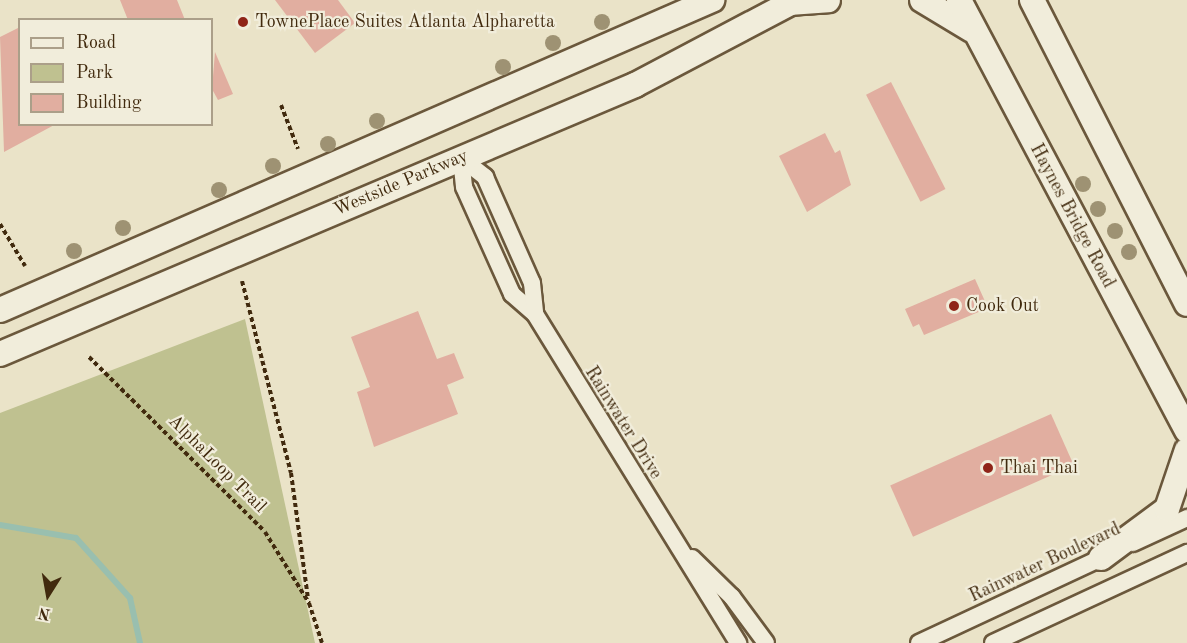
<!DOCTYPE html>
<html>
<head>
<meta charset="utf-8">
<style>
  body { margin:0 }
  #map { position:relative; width:1187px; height:643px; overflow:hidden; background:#eae3c8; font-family:"Old Standard TT",serif }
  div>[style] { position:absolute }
  .green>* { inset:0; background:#bfc190 }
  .stream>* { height:6px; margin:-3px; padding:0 3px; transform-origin:3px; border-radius:3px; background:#99bfaf }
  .building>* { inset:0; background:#e1aea0; transform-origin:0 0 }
  .path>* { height:4px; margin-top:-2px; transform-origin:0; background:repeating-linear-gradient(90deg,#412a0e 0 4.5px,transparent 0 7.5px) }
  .roads { filter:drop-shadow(2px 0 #6b583c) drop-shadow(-2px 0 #6b583c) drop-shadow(0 2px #6b583c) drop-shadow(0 -2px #6b583c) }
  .minor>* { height:16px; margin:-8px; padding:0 8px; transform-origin:8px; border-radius:8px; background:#f1eddb }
  .secondary>* { height:24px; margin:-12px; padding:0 12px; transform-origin:12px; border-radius:12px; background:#f1eddb }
  .trees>* { width:16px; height:16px; margin:-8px; border-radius:50%; background:#9e9273 }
  .dots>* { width:16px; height:16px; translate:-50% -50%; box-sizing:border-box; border:3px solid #f1eddb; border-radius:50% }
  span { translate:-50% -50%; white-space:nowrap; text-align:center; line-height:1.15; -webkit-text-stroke:4.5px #f1eddb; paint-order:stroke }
  .poi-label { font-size:18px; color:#412a0e }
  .left { translate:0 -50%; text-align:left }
  .street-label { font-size:18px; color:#412a0e }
  .legend { position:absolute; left:18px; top:18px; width:195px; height:108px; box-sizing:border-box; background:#f1eddb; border:2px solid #ab9f89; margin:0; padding:8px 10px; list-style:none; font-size:18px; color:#412a0e }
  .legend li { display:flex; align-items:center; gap:12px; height:30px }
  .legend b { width:30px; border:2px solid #ab9f89 }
  .north { position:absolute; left:18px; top:565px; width:60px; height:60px; -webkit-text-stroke:4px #f1eddb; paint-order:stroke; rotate:191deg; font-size:16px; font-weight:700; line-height:24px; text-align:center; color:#412a0e }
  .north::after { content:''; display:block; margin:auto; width:21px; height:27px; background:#412a0e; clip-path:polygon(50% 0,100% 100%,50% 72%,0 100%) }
</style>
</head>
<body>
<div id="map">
  <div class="green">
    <div style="clip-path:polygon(245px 319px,315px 643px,0 643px,0 413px)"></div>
  </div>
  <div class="stream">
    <div style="left:0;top:525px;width:77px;rotate:9.7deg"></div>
    <div style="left:76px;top:538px;width:81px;rotate:48deg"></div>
    <div style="left:130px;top:598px;width:46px;rotate:77.5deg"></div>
  </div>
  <div class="building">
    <div style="clip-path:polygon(120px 0,177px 0,185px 20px,128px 20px)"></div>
    <div style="clip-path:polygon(275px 0,338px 0,355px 23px,315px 53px)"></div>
    <div style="clip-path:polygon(20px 27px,20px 124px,56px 124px,4px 152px,0 37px)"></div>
    <div style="clip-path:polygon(215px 52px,233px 94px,218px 100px,212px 89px)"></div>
    <div style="left:891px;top:82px;width:120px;height:28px;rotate:63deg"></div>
    <div style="clip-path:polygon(825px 133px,835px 153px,840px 150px,851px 185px,807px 212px,779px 156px)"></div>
    <div style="clip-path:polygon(975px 279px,988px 308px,924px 335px,919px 324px,913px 327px,905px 309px)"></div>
    <div style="clip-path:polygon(418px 311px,437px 359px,454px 353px,464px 378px,447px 385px,458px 414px,374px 447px,357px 392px,370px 387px,351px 337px)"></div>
    <div style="left:1051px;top:414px;width:56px;height:176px;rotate:66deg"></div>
  </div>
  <div class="path">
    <div style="left:281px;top:105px;width:47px;rotate:68.9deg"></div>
    <div style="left:0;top:224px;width:49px;rotate:59.2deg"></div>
    <div style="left:242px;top:281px;width:198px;rotate:75.7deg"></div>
    <div style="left:291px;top:473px;width:127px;rotate:82.3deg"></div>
    <div style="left:89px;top:357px;width:248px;rotate:44.8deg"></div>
    <div style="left:265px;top:532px;width:84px;rotate:58.2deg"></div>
    <div style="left:309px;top:603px;width:42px;rotate:72deg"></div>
  </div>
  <div class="roads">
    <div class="minor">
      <div style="left:461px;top:158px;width:29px;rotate:84deg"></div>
      <div style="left:464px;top:187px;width:117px;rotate:65.8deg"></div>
      <div style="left:512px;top:294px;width:30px;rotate:41deg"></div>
      <div style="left:535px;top:314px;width:387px;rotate:58.3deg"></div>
      <div style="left:461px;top:158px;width:31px;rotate:38deg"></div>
      <div style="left:485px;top:177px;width:116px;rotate:66.1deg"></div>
      <div style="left:532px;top:283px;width:31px;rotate:84deg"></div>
      <div style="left:1133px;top:543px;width:60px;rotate:-24.8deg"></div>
      <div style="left:692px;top:558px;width:56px;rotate:44.3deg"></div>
      <div style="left:732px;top:597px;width:57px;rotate:53.5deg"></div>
      <div style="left:919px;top:643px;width:211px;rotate:-25deg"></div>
      <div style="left:993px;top:643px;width:214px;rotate:-24.9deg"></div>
    </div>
    <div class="secondary">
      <div style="left:922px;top:0;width:58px;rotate:31deg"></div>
      <div style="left:959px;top:0;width:487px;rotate:62.1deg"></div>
      <div style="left:1032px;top:0;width:341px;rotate:63deg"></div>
      <div style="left:789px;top:3px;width:39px;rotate:-4deg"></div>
      <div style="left:0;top:310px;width:777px;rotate:-23.53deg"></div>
      <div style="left:0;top:354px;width:690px;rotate:-22.96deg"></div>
      <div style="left:635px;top:85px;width:182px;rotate:-27.8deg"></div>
      <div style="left:1101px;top:558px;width:82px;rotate:-36.6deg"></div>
      <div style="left:1167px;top:509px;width:62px;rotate:-71.3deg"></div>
    </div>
  </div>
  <div class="trees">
    <div style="left:602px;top:22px"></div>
    <div style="left:553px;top:43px"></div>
    <div style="left:503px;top:67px"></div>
    <div style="left:377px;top:121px"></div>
    <div style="left:328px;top:144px"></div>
    <div style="left:273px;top:166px"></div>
    <div style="left:1083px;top:184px"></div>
    <div style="left:219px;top:190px"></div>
    <div style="left:1098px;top:209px"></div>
    <div style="left:123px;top:228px"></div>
    <div style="left:1115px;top:231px"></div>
    <div style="left:74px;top:251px"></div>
    <div style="left:1129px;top:252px"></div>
  </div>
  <div class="dots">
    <div style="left:243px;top:22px;background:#8f2418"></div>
    <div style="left:954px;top:306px;background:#8f2418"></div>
    <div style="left:988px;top:468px;background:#8f2418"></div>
  </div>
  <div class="poi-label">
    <span class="left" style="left:255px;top:22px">TownePlace Suites Atlanta Alpharetta</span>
    <span class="left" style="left:966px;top:306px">Cook Out</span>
    <span class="left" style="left:1000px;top:468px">Thai Thai</span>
  </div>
  <div class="street-label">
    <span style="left:401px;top:183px;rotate:-23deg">Westside Parkway</span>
    <span style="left:1072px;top:216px;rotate:62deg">Haynes Bridge Road</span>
    <span style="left:623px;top:423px;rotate:58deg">Rainwater Drive</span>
    <span style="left:217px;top:464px;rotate:45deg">AlphaLoop Trail</span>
    <span style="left:1045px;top:563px;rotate:-25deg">Rainwater Boulevard</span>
  </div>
  <ul class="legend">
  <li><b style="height:8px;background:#f1eddb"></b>Road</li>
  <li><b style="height:16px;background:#bfc190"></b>Park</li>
  <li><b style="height:16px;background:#e1aea0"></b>Building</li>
  </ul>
  <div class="north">N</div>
</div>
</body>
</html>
